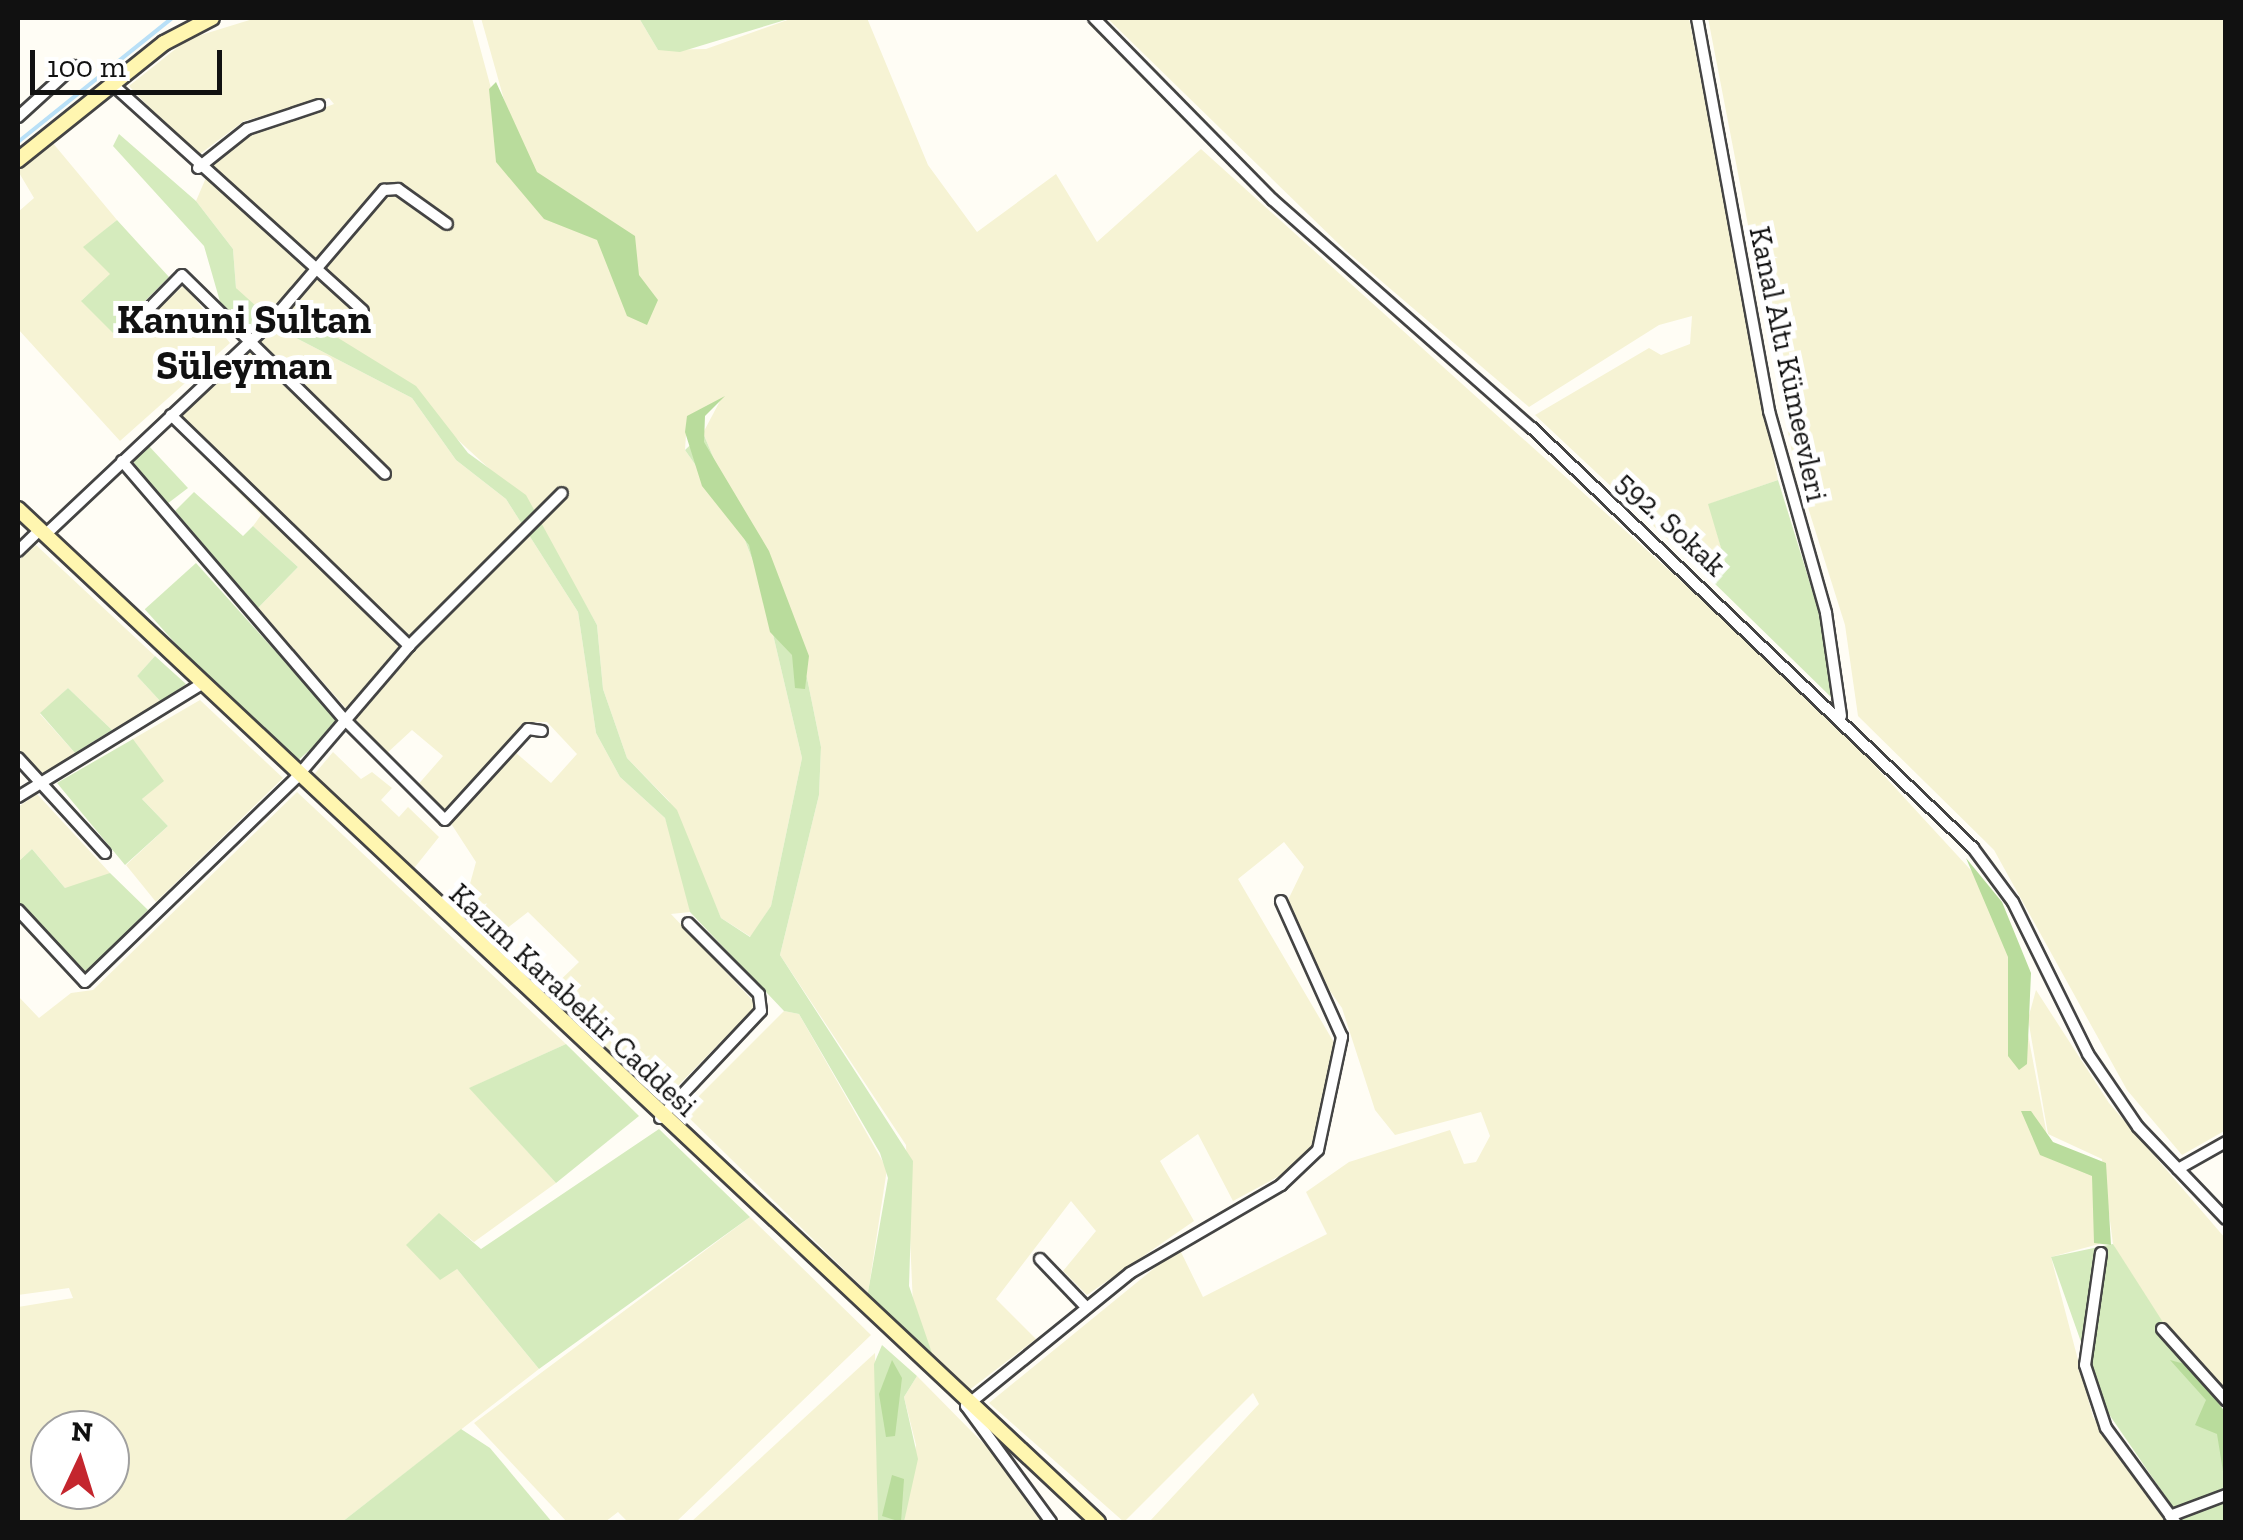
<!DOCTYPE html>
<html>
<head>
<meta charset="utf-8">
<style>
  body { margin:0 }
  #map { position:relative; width:2243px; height:1540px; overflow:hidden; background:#fffdf5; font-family:"Zilla Slab",serif }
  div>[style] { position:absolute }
  .farmland>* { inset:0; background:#f6f3d4 }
  .green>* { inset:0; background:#d5ebbd; transform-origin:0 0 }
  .forest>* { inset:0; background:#b9dc9c }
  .stream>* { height:4px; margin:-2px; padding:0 2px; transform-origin:2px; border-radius:2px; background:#b9e0f7 }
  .roads { filter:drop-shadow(2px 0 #444) drop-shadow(-2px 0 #444) drop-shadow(0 2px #444) drop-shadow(0 -2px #444) }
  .street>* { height:10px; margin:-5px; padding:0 5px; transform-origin:5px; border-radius:5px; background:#fff }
  .secondary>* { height:14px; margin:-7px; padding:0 7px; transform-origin:7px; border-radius:7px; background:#fff6b0 }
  span { translate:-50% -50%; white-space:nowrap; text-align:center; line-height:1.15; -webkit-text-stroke:10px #fff; paint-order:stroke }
  .street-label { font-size:30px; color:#111 }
  .district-label { font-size:40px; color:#111; font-weight:700 }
  .frame { position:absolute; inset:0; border:20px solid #111; pointer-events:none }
  .north { position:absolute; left:30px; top:1410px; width:100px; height:100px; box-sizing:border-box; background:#fff; border:2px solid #a0a0a0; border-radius:50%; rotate:4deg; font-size:28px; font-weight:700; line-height:40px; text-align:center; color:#111 }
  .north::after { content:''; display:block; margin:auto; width:35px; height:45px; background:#c4262e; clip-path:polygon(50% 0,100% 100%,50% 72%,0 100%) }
  .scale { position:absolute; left:30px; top:50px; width:192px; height:45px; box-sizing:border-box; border:5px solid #111; border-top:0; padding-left:12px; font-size:30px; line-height:35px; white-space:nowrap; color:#111; -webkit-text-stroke:8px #fff; paint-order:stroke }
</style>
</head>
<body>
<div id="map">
  <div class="farmland">
    <div style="clip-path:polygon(256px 18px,472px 18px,508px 151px,517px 146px,481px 18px,639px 18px,658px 50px,706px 49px,793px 18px,867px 18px,928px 165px,977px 232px,1056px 174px,1097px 242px,1201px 149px,1819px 705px,1991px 892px,2016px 971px,2050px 1151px,2098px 1171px,2099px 1244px,2051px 1257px,2093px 1417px,2166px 1522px,1149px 1522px,1259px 1404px,1253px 1393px,1124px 1522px,989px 1403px,1179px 1248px,1203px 1297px,1327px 1234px,1306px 1192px,1349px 1162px,1450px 1130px,1464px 1164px,1476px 1162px,1490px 1136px,1481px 1112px,1395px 1135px,1375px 1110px,1342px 1008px,1304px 954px,1288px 900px,1304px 867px,1284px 842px,1238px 879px,1336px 1046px,1313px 1146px,1294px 1168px,1233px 1201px,1198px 1134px,1160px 1161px,1194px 1221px,1087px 1295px,1063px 1271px,1096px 1231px,1071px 1201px,996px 1299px,1036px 1339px,968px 1391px,934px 1359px,913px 1306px,906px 1145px,780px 955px,819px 795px,821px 747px,807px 678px,703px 433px,721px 399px,687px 420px,685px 450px,741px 530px,760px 579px,802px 758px,771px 906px,751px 937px,721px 918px,669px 801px,627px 758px,603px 689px,597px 625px,530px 506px,371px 360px,303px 321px,247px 306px,236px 288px,233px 249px,196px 201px,211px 166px,245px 138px,334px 104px,329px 98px,244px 121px,196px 157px,129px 86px,188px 39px)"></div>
    <div style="clip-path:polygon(1107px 18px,1689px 18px,1778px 480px,1709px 504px,1726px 566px,1709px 578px,1535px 415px,1649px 348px,1661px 355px,1690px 344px,1692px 316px,1659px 325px,1529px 407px,1346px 251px)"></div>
    <div style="clip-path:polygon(1708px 18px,2225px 18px,2226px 1130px,2182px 1155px,2127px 1090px,1994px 850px,1858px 716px,1845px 625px,1794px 463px)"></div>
    <div style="clip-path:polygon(52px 142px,117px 220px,84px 247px,111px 274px,82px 300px,128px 338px,184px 285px,230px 343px,120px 441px,18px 329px,18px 212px,34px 198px,18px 171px)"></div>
    <div style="clip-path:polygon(273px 326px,412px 398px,456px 460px,506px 499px,578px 612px,596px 733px,620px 777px,665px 818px,688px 885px,690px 912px,671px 914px,757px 1005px,663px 1101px,547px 993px,579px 962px,528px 912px,492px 940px,462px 913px,476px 862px,450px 822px,515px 752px,551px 783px,577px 754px,547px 722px,528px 722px,447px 811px,416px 787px,443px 756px,412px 730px,386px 754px,258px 608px,298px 567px,253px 526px,261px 515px,170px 423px,242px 357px,253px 332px)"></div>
    <div style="clip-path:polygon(36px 545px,155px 656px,137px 676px,161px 702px,112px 730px,68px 688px,40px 714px,75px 753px,43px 775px,18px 750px,18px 561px)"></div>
    <div style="clip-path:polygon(200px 700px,283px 778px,156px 902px,126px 865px,168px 826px,142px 799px,163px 781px,133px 739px)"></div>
    <div style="clip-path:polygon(333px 752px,361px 779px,372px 772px,392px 788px,381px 800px,399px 817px,408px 807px,439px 837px,411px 872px,312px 777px)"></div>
    <div style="clip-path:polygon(evenodd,297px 792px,566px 1044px,470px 1088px,556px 1183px,474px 1242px,439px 1214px,457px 1269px,539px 1369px,342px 1522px,18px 1522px,18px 1307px,73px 1298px,69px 1288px,18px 1295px,18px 996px,39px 1018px,71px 993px,93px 990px,297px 792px,50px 1430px,110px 1430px,110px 1490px,50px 1490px,50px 1430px)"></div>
    <div style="clip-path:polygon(37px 794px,110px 873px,95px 885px,65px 888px,32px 849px,18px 862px,18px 807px)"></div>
    <div style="clip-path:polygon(2036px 990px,2109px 1103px,2225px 1238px,2225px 1393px,2148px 1311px,2113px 1244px,2102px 1159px,2048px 1134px,2028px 1019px)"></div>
    <div style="clip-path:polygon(784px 1011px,799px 1014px,887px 1169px,868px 1293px,683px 1112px)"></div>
    <div style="clip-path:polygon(750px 1217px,871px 1335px,676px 1522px,628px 1522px,618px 1512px,605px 1522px,567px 1522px,474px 1423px)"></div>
    <div style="clip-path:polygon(875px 1353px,878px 1522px,691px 1522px)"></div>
    <div style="clip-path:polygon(917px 1376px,989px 1449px,1041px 1522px,904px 1522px,916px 1445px,904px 1397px)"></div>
  </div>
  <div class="green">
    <div style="clip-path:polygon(639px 18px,792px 18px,680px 52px,658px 50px)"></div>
    <div style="clip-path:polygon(119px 134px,196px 201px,233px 249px,236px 288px,266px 315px,263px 329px,241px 328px,221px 305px,204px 246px,113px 146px)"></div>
    <div style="clip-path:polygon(117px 220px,169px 277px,113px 333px,81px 301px,110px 274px,83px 247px)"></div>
    <div style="clip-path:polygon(277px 316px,335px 336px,416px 386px,468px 453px,526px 495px,597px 625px,603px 689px,627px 758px,677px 810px,721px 918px,750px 937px,771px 906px,802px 758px,760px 579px,741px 530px,685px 450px,703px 433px,807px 678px,821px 747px,819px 795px,780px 955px,913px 1161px,909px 1286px,934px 1359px,867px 1298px,888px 1178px,880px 1153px,799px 1014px,784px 1011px,690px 912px,665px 818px,620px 777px,596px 733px,578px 612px,506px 499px,456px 460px,412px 398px,273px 326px)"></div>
    <div style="clip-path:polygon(148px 445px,188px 488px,167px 504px,137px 472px,133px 459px)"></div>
    <div style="clip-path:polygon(1778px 480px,1826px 635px,1832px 698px,1709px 578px,1726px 565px,1708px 504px)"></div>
    <div style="clip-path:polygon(194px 492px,243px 536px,253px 526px,298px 567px,258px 608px,175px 511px)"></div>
    <div style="left:196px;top:563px;width:215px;height:69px;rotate:48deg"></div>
    <div style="clip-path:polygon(155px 656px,186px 684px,161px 702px,137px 676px)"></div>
    <div style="clip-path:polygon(68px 688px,112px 730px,75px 753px,40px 713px)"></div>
    <div style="clip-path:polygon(133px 739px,164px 781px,142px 799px,168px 826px,125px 865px,57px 783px)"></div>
    <div style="clip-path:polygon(32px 849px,65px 888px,110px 873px,148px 910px,86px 973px,18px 901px,18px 862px)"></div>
    <div style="clip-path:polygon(566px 1044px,639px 1116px,556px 1183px,469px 1088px)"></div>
    <div style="clip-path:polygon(659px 1129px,750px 1217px,539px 1369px,457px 1269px,440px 1280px,406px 1245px,439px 1213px,481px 1249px)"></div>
    <div style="clip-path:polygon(2113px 1244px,2221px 1413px,2225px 1522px,2183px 1522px,2104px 1407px,2051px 1257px)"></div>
    <div style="clip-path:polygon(882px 1345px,917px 1376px,904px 1397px,918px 1459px,904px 1522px,878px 1522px,874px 1364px)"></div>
    <div style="clip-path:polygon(461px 1429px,490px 1448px,552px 1522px,342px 1522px)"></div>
  </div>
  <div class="forest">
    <div style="clip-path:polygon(496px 82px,537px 172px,635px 236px,639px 275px,658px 300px,647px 325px,627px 316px,597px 240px,544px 219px,496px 162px,489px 89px)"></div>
    <div style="clip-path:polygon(725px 396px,705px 416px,704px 442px,769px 551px,809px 656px,805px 689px,795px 688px,792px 655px,770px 632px,749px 545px,702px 486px,685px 432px,687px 416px)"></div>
    <div style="clip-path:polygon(1966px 858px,2002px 902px,2031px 973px,2027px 1064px,2019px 1070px,2008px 1056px,2008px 957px)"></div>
    <div style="clip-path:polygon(2021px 1111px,2031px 1111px,2053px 1142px,2106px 1163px,2111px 1245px,2094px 1243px,2092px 1176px,2040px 1155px)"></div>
    <div style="clip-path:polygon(892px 1360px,902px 1378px,895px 1436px,886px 1437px,879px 1394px)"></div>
    <div style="clip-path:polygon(2170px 1360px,2192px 1366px,2225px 1412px,2225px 1484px,2217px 1434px,2195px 1425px,2206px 1400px)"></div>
    <div style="clip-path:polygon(892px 1475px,904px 1479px,901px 1522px,882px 1516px)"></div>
  </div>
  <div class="stream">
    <div style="left:18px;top:142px;width:198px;rotate:-38.8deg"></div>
  </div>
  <div class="roads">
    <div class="street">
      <div style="left:1094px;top:18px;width:255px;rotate:45.5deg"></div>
      <div style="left:1273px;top:200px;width:345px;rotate:41.4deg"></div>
      <div style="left:1532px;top:428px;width:609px;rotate:43.6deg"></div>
      <div style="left:1973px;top:848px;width:67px;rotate:53.5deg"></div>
      <div style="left:2013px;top:902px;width:169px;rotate:63.7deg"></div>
      <div style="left:2088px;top:1054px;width:88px;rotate:55.6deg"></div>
      <div style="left:2138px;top:1127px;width:127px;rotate:46.3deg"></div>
      <div style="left:1697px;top:18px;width:400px;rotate:79.6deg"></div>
      <div style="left:1769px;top:411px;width:210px;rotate:74.2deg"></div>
      <div style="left:1826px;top:613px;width:104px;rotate:81.7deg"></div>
      <div style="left:112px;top:84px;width:338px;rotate:42.1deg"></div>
      <div style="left:18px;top:117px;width:76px;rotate:-42.3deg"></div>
      <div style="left:198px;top:168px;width:63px;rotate:-38.5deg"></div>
      <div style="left:247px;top:129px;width:76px;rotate:-18.4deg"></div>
      <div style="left:127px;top:331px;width:78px;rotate:-45.5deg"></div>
      <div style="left:182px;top:275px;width:284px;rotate:44.4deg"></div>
      <div style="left:171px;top:415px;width:332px;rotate:44.1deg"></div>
      <div style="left:122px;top:461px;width:342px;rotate:49.3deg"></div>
      <div style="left:345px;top:720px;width:141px;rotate:45deg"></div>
      <div style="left:445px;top:820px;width:123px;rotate:-47.6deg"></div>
      <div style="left:528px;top:729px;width:14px;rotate:8deg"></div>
      <div style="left:45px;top:535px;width:308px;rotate:-43.3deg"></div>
      <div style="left:269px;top:324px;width:177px;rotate:-49.4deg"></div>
      <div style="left:384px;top:190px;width:14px;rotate:-4deg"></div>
      <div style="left:398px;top:189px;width:60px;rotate:35.5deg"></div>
      <div style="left:18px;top:551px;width:30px;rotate:-44deg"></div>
      <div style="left:18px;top:758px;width:129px;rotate:47.5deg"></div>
      <div style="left:18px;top:797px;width:214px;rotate:-31.6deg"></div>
      <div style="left:18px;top:910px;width:98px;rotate:47.1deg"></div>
      <div style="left:85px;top:982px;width:293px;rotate:-44deg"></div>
      <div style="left:296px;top:778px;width:174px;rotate:-49.4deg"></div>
      <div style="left:409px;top:646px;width:216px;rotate:-45deg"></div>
      <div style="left:660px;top:1118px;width:147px;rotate:-46.7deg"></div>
      <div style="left:761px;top:1011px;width:17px;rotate:-97deg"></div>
      <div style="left:759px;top:994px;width:100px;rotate:-135deg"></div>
      <div style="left:2178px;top:1169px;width:55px;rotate:-29.4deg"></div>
      <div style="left:2101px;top:1253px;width:113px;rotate:98.1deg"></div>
      <div style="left:2085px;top:1365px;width:66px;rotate:71.6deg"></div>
      <div style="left:2106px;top:1428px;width:117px;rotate:53.7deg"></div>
      <div style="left:1040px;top:1259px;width:65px;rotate:46.2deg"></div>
      <div style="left:2162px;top:1329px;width:96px;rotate:48deg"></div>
      <div style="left:2170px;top:1516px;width:60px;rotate:-20.6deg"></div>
      <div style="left:1051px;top:1522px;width:144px;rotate:-126.2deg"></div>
      <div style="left:966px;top:1406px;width:211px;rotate:-39deg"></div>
      <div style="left:1130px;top:1273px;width:175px;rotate:-30.2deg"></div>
      <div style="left:1281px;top:1185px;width:51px;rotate:-43.4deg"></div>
      <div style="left:1318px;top:1150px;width:116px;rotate:-78deg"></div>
      <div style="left:1342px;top:1037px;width:149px;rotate:-114.2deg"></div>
    </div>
    <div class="secondary">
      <div style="left:18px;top:160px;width:187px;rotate:-38.7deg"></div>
      <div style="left:164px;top:43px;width:54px;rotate:-27.5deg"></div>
      <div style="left:18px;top:509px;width:1481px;rotate:43.17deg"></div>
    </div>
  </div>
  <div class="street-label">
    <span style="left:1788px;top:364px;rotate:78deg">Kanal Altı Kümeevleri</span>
    <span style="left:1671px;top:524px;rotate:43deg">592. Sokak</span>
    <span style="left:573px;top:1000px;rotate:43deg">Kazım Karabekir Caddesi</span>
  </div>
  <div class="district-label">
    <span style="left:244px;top:342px">Kanuni Sultan<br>Süleyman</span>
  </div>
  <div class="frame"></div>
  <div class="north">N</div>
  <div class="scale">100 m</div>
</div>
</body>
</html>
